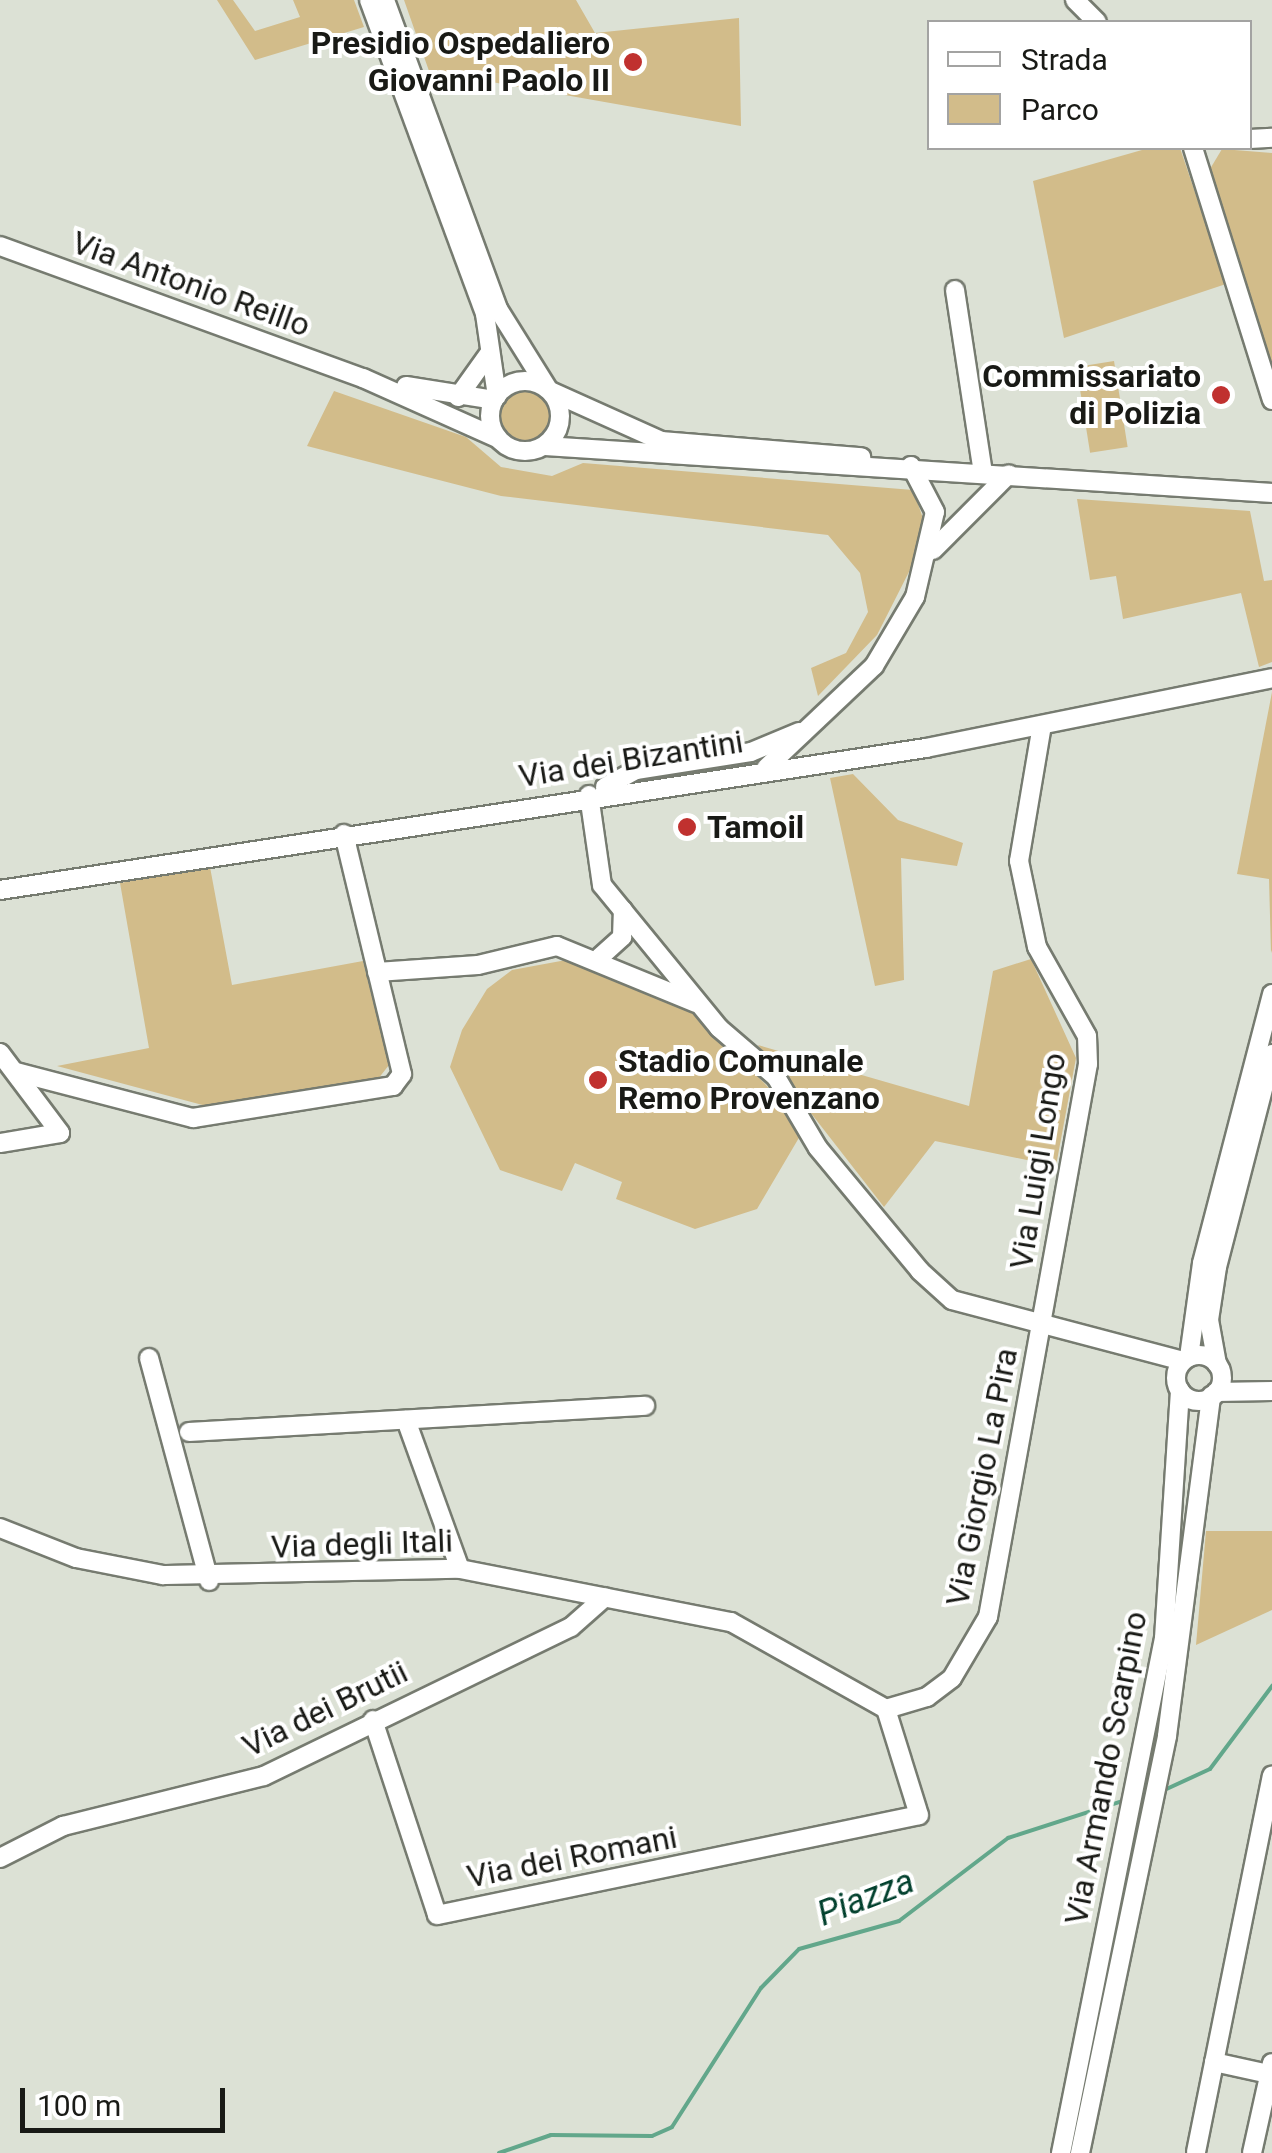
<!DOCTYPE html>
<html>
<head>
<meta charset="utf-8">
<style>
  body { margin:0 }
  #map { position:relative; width:1272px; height:2153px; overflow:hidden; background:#dce1d5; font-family:Roboto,sans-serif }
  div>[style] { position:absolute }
  .green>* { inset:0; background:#d2bc8a; transform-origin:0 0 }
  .round { border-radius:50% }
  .stream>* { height:4px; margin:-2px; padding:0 2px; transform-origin:2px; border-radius:2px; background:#62a78b }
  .roads { filter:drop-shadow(2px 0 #767b70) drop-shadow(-2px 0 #767b70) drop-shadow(0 2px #767b70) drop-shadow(0 -2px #767b70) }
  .minor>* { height:18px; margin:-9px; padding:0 9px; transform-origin:9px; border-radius:9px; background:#fff }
  .minor>.ring { margin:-9px; padding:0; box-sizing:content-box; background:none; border:18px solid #fff; border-radius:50% }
  .dots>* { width:28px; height:28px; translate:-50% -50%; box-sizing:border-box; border:5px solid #fff; border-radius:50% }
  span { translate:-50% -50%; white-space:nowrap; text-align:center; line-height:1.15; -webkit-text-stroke:8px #fff; paint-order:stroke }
  .poi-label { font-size:32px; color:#191a16; font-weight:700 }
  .right { translate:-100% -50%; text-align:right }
  .left { translate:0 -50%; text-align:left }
  .street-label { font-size:32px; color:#191a16 }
  .water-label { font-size:35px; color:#01402d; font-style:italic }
  .legend { position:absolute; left:927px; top:20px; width:325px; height:130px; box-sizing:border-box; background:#fff; border:2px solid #a3a3a2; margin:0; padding:12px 18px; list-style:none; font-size:30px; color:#191a16 }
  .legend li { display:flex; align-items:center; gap:20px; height:50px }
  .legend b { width:50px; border:2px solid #a3a3a2 }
  .scale { position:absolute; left:20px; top:2088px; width:205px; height:45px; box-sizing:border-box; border:5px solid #191a16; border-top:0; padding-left:12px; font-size:30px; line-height:35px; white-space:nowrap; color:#191a16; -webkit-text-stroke:8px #fff; paint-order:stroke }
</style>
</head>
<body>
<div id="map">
  <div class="green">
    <div style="clip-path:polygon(217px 0,233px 0,255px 31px,300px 17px,293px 0,354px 0,364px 27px,255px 60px)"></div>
    <div style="clip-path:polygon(404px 0,576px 0,595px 33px,739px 18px,741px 126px,429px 71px)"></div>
    <div style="clip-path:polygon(1149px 148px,1180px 148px,1226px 284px,1064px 338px,1033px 181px)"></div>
    <div style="clip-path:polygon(1222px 149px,1272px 153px,1272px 365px,1207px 174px)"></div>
    <div style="left:1114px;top:361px;width:87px;height:38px;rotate:81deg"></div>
    <div class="round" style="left:500px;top:390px;width:52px;height:52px"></div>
    <div style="clip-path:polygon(334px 391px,466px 437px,501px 467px,552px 476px,583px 463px,913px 490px,924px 521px,914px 562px,877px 635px,818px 696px,811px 668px,846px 653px,868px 612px,860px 573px,828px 535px,501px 496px,307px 446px)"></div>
    <div style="clip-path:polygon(1077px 499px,1250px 511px,1264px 581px,1272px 580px,1272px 662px,1259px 667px,1241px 593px,1123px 619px,1116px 576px,1090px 580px)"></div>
    <div style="clip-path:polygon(1272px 692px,1272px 950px,1271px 953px,1269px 879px,1237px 874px)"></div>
    <div style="clip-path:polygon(853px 774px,898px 820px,963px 843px,957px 866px,901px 858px,904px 980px,875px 986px,830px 778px)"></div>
    <div style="clip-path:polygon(210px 867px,232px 985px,363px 961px,389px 1065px,378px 1079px,210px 1107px,57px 1066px,149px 1048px,120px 883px)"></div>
    <div style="clip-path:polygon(577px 958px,697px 1012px,782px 1102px,800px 1136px,757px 1209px,695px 1229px,616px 1199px,622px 1182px,575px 1163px,562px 1191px,500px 1170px,450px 1067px,462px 1030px,487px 989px,512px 970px)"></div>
    <div style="clip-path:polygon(1031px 959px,1076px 1058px,1056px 1166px,935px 1141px,884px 1207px,758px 1045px,969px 1106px,993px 971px)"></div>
    <div style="clip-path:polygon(1206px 1531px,1272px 1531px,1272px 1610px,1196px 1645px)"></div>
  </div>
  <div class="stream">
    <div style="left:1160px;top:1792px;width:55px;rotate:-24.7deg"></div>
    <div style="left:1210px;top:1769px;width:104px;rotate:-53.2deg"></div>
    <div style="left:499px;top:2153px;width:55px;rotate:-19.1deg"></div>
    <div style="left:551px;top:2135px;width:101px;rotate:0.6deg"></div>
    <div style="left:652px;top:2136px;width:22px;rotate:-24deg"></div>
    <div style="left:672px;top:2127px;width:165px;rotate:-57.4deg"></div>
    <div style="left:761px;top:1988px;width:54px;rotate:-45.7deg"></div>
    <div style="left:799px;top:1949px;width:104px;rotate:-15.6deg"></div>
    <div style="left:899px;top:1921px;width:137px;rotate:-37.3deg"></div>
    <div style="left:1008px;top:1838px;width:124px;rotate:-17.9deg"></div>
  </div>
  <div class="roads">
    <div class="minor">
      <div style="left:369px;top:0;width:335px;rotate:69.7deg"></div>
      <div style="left:485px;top:314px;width:83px;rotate:81.7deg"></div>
      <div style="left:385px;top:0;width:329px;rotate:69.9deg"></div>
      <div style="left:498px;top:309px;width:94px;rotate:58deg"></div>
      <div style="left:1075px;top:0;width:31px;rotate:45deg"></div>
      <div style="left:1250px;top:139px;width:22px;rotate:-3deg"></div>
      <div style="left:1193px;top:148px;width:264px;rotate:72.6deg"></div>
      <div style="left:0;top:246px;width:386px;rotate:20deg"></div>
      <div style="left:363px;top:378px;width:147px;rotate:24.1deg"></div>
      <div style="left:955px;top:290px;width:184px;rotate:81.3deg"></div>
      <div class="ring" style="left:490px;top:381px;width:52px;height:52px"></div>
      <div style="left:406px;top:386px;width:89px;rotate:9deg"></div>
      <div style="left:550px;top:391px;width:122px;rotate:24.2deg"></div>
      <div style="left:661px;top:441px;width:201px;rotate:4.6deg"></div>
      <div style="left:458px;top:397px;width:52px;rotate:-54.5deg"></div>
      <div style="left:545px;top:446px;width:729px;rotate:3.7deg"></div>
      <div style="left:933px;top:550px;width:107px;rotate:-45deg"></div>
      <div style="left:766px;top:768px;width:149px;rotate:-43.4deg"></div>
      <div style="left:874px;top:666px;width:80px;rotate:-59.3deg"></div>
      <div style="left:915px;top:597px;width:87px;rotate:-76.8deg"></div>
      <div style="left:935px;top:512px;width:52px;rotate:-117.6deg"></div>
      <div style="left:605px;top:787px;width:35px;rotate:-29deg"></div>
      <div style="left:636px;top:770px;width:116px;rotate:-8.9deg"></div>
      <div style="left:751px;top:752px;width:52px;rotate:-22.6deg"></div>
      <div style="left:589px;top:795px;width:91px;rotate:81.8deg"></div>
      <div style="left:602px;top:885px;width:185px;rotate:50.7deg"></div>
      <div style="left:719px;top:1028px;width:75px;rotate:40.7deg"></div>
      <div style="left:776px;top:1077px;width:82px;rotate:59.4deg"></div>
      <div style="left:818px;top:1148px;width:160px;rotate:50.3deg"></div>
      <div style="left:920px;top:1271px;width:43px;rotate:42.2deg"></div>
      <div style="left:952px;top:1300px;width:239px;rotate:14.8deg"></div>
      <div style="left:0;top:890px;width:937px;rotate:-8.72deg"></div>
      <div style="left:926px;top:748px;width:353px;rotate:-11.4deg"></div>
      <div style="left:600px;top:957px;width:30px;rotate:-42deg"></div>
      <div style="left:622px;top:937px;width:27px;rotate:-88deg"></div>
      <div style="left:377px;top:972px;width:101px;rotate:-4deg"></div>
      <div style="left:478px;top:965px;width:81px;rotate:-13.5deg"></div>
      <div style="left:557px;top:946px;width:150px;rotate:22.3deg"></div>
      <div style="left:0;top:1053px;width:100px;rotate:53.1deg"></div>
      <div style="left:60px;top:1133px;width:61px;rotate:170.5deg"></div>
      <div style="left:16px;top:1072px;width:183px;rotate:14.6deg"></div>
      <div style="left:193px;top:1118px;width:203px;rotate:-9.1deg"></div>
      <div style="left:393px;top:1086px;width:15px;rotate:-53deg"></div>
      <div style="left:402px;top:1074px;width:247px;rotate:-103.6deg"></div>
      <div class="ring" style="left:1176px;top:1355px;width:28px;height:28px"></div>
      <div style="left:1189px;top:1357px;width:95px;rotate:-82.1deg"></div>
      <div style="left:1202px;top:1263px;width:278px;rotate:-75.4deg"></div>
      <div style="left:149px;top:1358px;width:231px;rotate:74.9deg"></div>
      <div style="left:1217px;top:1364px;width:45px;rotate:-100.3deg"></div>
      <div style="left:1209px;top:1320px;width:54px;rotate:-81.4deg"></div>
      <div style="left:1217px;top:1267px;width:220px;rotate:-75.5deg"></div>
      <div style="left:1216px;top:1392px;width:56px;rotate:-1deg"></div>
      <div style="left:406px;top:1420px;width:158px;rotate:70.1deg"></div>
      <div style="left:189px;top:1432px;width:457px;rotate:-3.3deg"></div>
      <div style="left:0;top:1528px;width:82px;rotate:21.5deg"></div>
      <div style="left:76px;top:1558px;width:89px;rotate:11.1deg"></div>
      <div style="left:163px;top:1575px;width:297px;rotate:-1.2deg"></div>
      <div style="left:460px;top:1569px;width:276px;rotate:11.1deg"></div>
      <div style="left:731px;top:1622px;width:178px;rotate:29.3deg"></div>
      <div style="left:886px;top:1709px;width:43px;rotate:-16.3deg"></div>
      <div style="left:927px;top:1697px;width:31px;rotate:-37deg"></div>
      <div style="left:952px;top:1678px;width:71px;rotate:-59.5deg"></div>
      <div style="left:988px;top:1617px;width:562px;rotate:-79.75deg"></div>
      <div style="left:1088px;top:1064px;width:28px;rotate:-92deg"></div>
      <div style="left:1087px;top:1036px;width:102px;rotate:-119.3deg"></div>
      <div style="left:1037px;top:947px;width:88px;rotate:-101.8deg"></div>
      <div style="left:1019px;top:861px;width:138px;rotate:-80.4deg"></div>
      <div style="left:373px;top:1720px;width:205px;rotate:71.8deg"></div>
      <div style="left:437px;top:1915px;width:492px;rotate:-11.7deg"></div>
      <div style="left:919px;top:1815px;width:111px;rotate:-107.3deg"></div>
      <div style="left:0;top:1858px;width:71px;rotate:-26.9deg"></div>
      <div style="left:63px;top:1826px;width:207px;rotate:-14deg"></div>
      <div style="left:264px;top:1776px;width:341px;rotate:-25.9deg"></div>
      <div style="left:571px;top:1627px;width:45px;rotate:-41.4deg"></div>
      <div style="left:1214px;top:2062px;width:56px;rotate:12.3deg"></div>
      <div style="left:1196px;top:2152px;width:384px;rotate:-78.6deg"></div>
      <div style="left:1061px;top:2153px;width:525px;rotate:-78.69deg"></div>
      <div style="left:1164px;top:1638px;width:248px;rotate:-86.3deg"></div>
      <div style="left:1080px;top:2153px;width:426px;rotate:-78.2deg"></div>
      <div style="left:1167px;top:1736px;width:343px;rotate:-82.6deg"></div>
      <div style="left:1252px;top:2153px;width:92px;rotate:-77.5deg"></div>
    </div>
  </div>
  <div class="dots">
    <div style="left:633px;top:62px;background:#c0312f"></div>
    <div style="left:1221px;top:395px;background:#c0312f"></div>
    <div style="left:687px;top:827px;background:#c0312f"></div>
    <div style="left:598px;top:1080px;background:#c0312f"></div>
  </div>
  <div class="poi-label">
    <span class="right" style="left:610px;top:62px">Presidio Ospedaliero<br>Giovanni Paolo II</span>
    <span class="right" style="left:1201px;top:395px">Commissariato<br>di Polizia</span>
    <span class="left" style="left:707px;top:827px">Tamoil</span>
    <span class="left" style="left:618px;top:1080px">Stadio Comunale<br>Remo Provenzano</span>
  </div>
  <div class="street-label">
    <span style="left:191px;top:284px;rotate:20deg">Via Antonio Reillo</span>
    <span style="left:631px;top:759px;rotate:-9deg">Via dei Bizantini</span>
    <span style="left:1038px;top:1161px;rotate:-81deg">Via Luigi Longo</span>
    <span style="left:982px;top:1477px;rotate:-79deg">Via Giorgio La Pira</span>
    <span style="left:362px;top:1544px;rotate:-2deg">Via degli Itali</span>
    <span style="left:325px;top:1709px;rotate:-26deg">Via dei Brutii</span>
    <span style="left:1106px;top:1768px;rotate:-79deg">Via Armando Scarpino</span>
    <span style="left:572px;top:1857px;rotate:-11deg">Via dei Romani</span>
  </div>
  <div class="water-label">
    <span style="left:866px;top:1898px;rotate:-21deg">Piazza</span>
  </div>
  <ul class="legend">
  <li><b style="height:12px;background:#fff"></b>Strada</li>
  <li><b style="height:28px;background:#d2bc8a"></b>Parco</li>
  </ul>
  <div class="scale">100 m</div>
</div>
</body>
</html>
